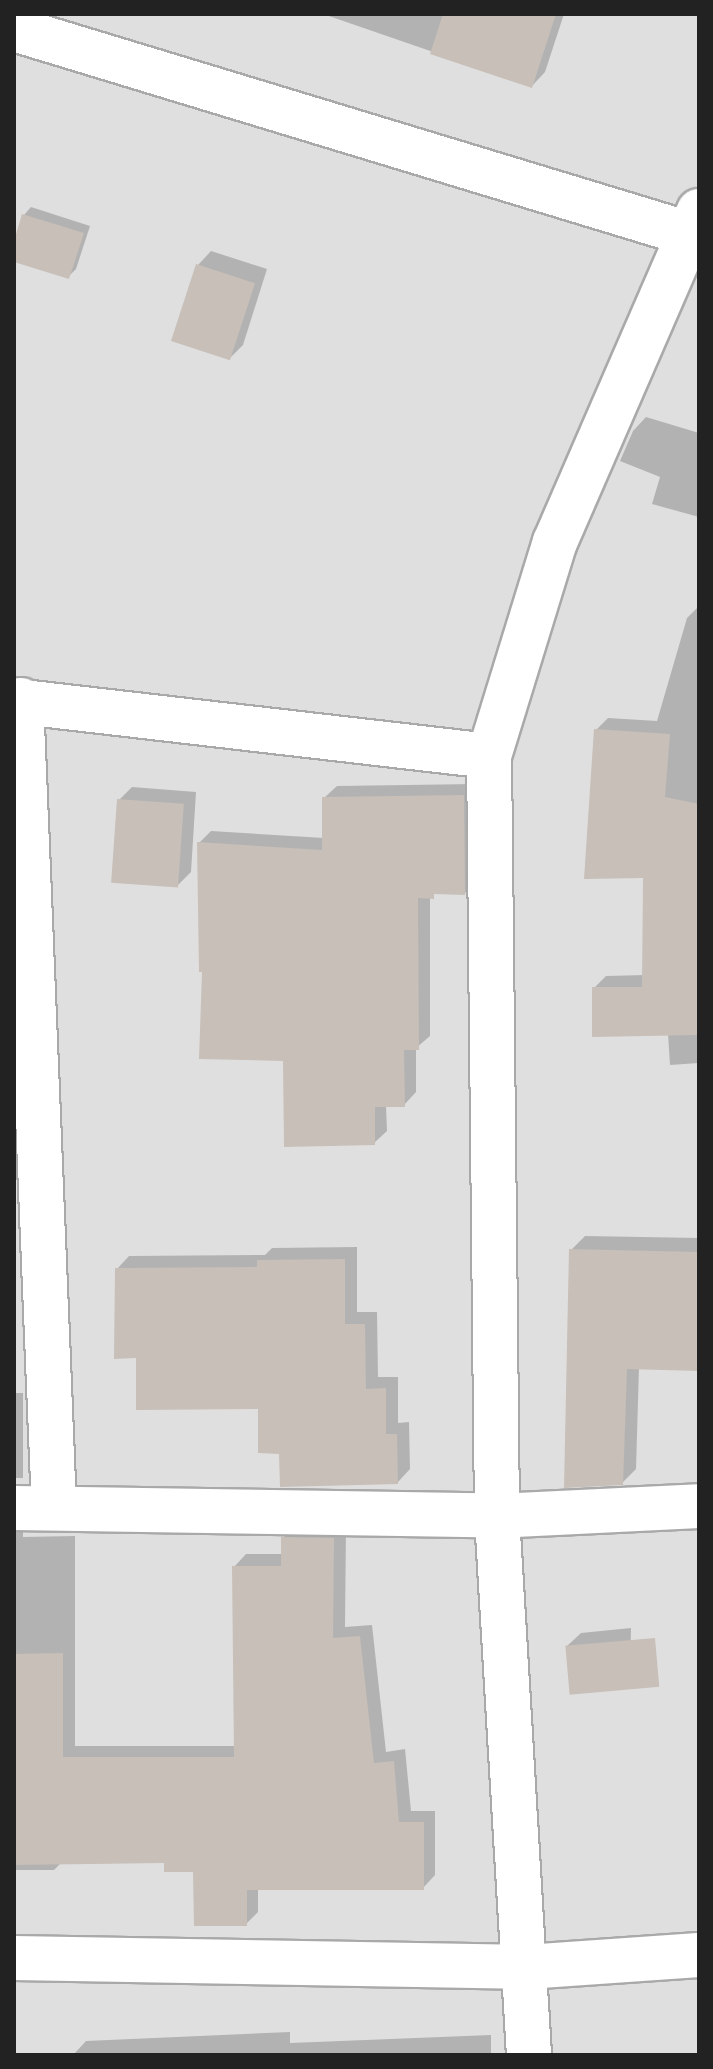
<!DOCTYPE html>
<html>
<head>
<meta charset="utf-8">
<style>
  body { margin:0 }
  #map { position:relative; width:713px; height:2069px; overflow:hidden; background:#f2efe9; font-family:"Archivo Narrow",sans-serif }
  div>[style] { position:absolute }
  .residential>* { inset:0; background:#e0dfdf; transform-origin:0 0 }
  .shadow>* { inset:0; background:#0003; transform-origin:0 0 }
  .building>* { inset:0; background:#c7bfb8; transform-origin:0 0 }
  .roads { filter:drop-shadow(2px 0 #a9a9a9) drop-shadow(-2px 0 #a9a9a9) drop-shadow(0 2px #a9a9a9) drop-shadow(0 -2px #a9a9a9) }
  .minor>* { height:44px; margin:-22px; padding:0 22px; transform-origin:22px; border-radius:22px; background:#fff }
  span { translate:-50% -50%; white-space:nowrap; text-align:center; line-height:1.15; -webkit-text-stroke:6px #fff; paint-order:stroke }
  .frame { position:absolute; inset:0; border:16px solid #222; pointer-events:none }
</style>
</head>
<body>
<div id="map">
  <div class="residential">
    <div style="left:14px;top:14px;width:685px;height:2041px"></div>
  </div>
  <div class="shadow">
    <div style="clip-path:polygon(323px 14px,564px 14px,545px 72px,532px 86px)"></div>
    <div style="clip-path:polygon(31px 207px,90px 226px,76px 269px,68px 277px,14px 259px,24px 215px)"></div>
    <div style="clip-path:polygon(211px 251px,267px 269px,243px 345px,230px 358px,198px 265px)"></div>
    <div style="clip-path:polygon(646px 417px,699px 433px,699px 517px,652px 504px,660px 477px,620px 461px,633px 431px)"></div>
    <div style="clip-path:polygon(699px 606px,699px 1063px,670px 1065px,668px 1034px,594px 988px,606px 976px,645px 975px,645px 876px,596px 730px,608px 718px,657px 721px,687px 618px)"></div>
    <div style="clip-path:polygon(476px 784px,477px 881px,465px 893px,437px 892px,430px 896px,430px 1036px,416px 1048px,416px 1092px,404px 1105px,386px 1105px,387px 1131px,374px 1143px,285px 1059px,204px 970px,199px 843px,211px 831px,324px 838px,324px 798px,337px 786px)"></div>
    <div style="clip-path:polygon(132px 787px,196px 792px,191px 872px,178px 885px,119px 800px)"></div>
    <div style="clip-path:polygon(14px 1101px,25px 1101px,26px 1144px,14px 1157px)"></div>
    <div style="clip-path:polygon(585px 1236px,699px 1238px,699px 1369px,639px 1367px,636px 1469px,622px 1483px,571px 1250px)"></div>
    <div style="clip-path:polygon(357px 1247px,357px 1312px,377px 1312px,378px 1377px,398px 1377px,398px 1423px,409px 1422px,410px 1469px,398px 1482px,282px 1485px,281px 1452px,260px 1407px,138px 1356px,117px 1269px,129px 1256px,265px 1255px,272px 1248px)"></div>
    <div style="left:14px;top:1393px;width:9px;height:85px"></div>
    <div style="clip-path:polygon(14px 1518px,23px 1521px,23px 1537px,75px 1536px,75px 1746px,236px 1746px,234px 1567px,246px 1554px,283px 1554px,283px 1538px,295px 1526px,346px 1527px,345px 1627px,372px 1625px,386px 1752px,405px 1749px,411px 1811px,435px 1811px,435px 1875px,423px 1888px,258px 1888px,258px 1912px,246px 1924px,195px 1870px,166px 1861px,62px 1862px,54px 1870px,14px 1870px)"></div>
    <div style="clip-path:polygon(631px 1628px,630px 1675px,567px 1646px,581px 1633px)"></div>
    <div style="clip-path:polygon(290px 2032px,290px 2043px,491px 2035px,491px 2055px,73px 2055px,86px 2041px)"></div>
  </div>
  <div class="building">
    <div style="clip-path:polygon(443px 14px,556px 14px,532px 88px,430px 54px)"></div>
    <div style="clip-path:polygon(22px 214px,84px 233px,69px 279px,14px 262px,14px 241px)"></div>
    <div style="left:196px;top:264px;width:62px;height:81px;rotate:18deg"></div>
    <div style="clip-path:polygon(594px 729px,670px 734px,665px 797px,699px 804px,699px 1035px,592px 1037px,592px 987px,642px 987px,643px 878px,584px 879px)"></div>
    <div style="clip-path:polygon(464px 795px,465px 895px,434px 894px,434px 899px,418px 898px,419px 1050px,404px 1050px,405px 1107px,375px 1107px,375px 1145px,284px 1147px,283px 1061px,199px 1059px,202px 972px,199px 972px,197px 842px,322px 850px,322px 797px)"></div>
    <div style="left:117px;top:799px;width:67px;height:84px;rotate:4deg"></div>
    <div style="clip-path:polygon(569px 1249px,699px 1252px,699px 1371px,627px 1369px,623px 1485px,564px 1488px)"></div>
    <div style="clip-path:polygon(345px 1259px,345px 1324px,365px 1324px,366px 1389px,386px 1388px,386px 1434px,397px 1434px,398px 1484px,280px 1487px,279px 1454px,258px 1453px,258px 1409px,136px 1410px,136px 1358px,114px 1359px,115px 1268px,257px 1267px,257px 1260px)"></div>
    <div style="clip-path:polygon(281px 1537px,334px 1538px,333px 1638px,360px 1636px,374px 1763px,394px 1761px,399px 1822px,424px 1822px,424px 1890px,247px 1890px,247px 1926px,194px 1926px,193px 1872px,164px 1872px,164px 1863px,14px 1865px,14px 1654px,63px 1653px,63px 1757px,234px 1757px,232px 1566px,281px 1566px)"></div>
    <div style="left:655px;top:1638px;width:49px;height:90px;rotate:85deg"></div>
  </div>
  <div class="roads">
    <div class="minor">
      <div style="left:14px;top:29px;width:716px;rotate:16.89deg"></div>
      <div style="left:21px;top:700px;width:808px;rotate:87.66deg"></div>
      <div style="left:14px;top:701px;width:478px;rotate:6.6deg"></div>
      <div style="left:14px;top:1508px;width:483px;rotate:0.9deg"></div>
      <div style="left:497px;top:1516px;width:202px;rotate:-2.8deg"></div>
      <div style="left:14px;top:1958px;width:512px;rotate:1.01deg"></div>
      <div style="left:526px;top:1967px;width:173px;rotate:-4deg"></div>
      <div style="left:529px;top:2055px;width:540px;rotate:-93.4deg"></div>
      <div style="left:497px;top:1516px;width:760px;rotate:-90.6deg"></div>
      <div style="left:489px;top:756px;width:224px;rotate:-72.9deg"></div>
      <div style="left:555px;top:542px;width:361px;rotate:-66.5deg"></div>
    </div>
  </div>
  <div class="frame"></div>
</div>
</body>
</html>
